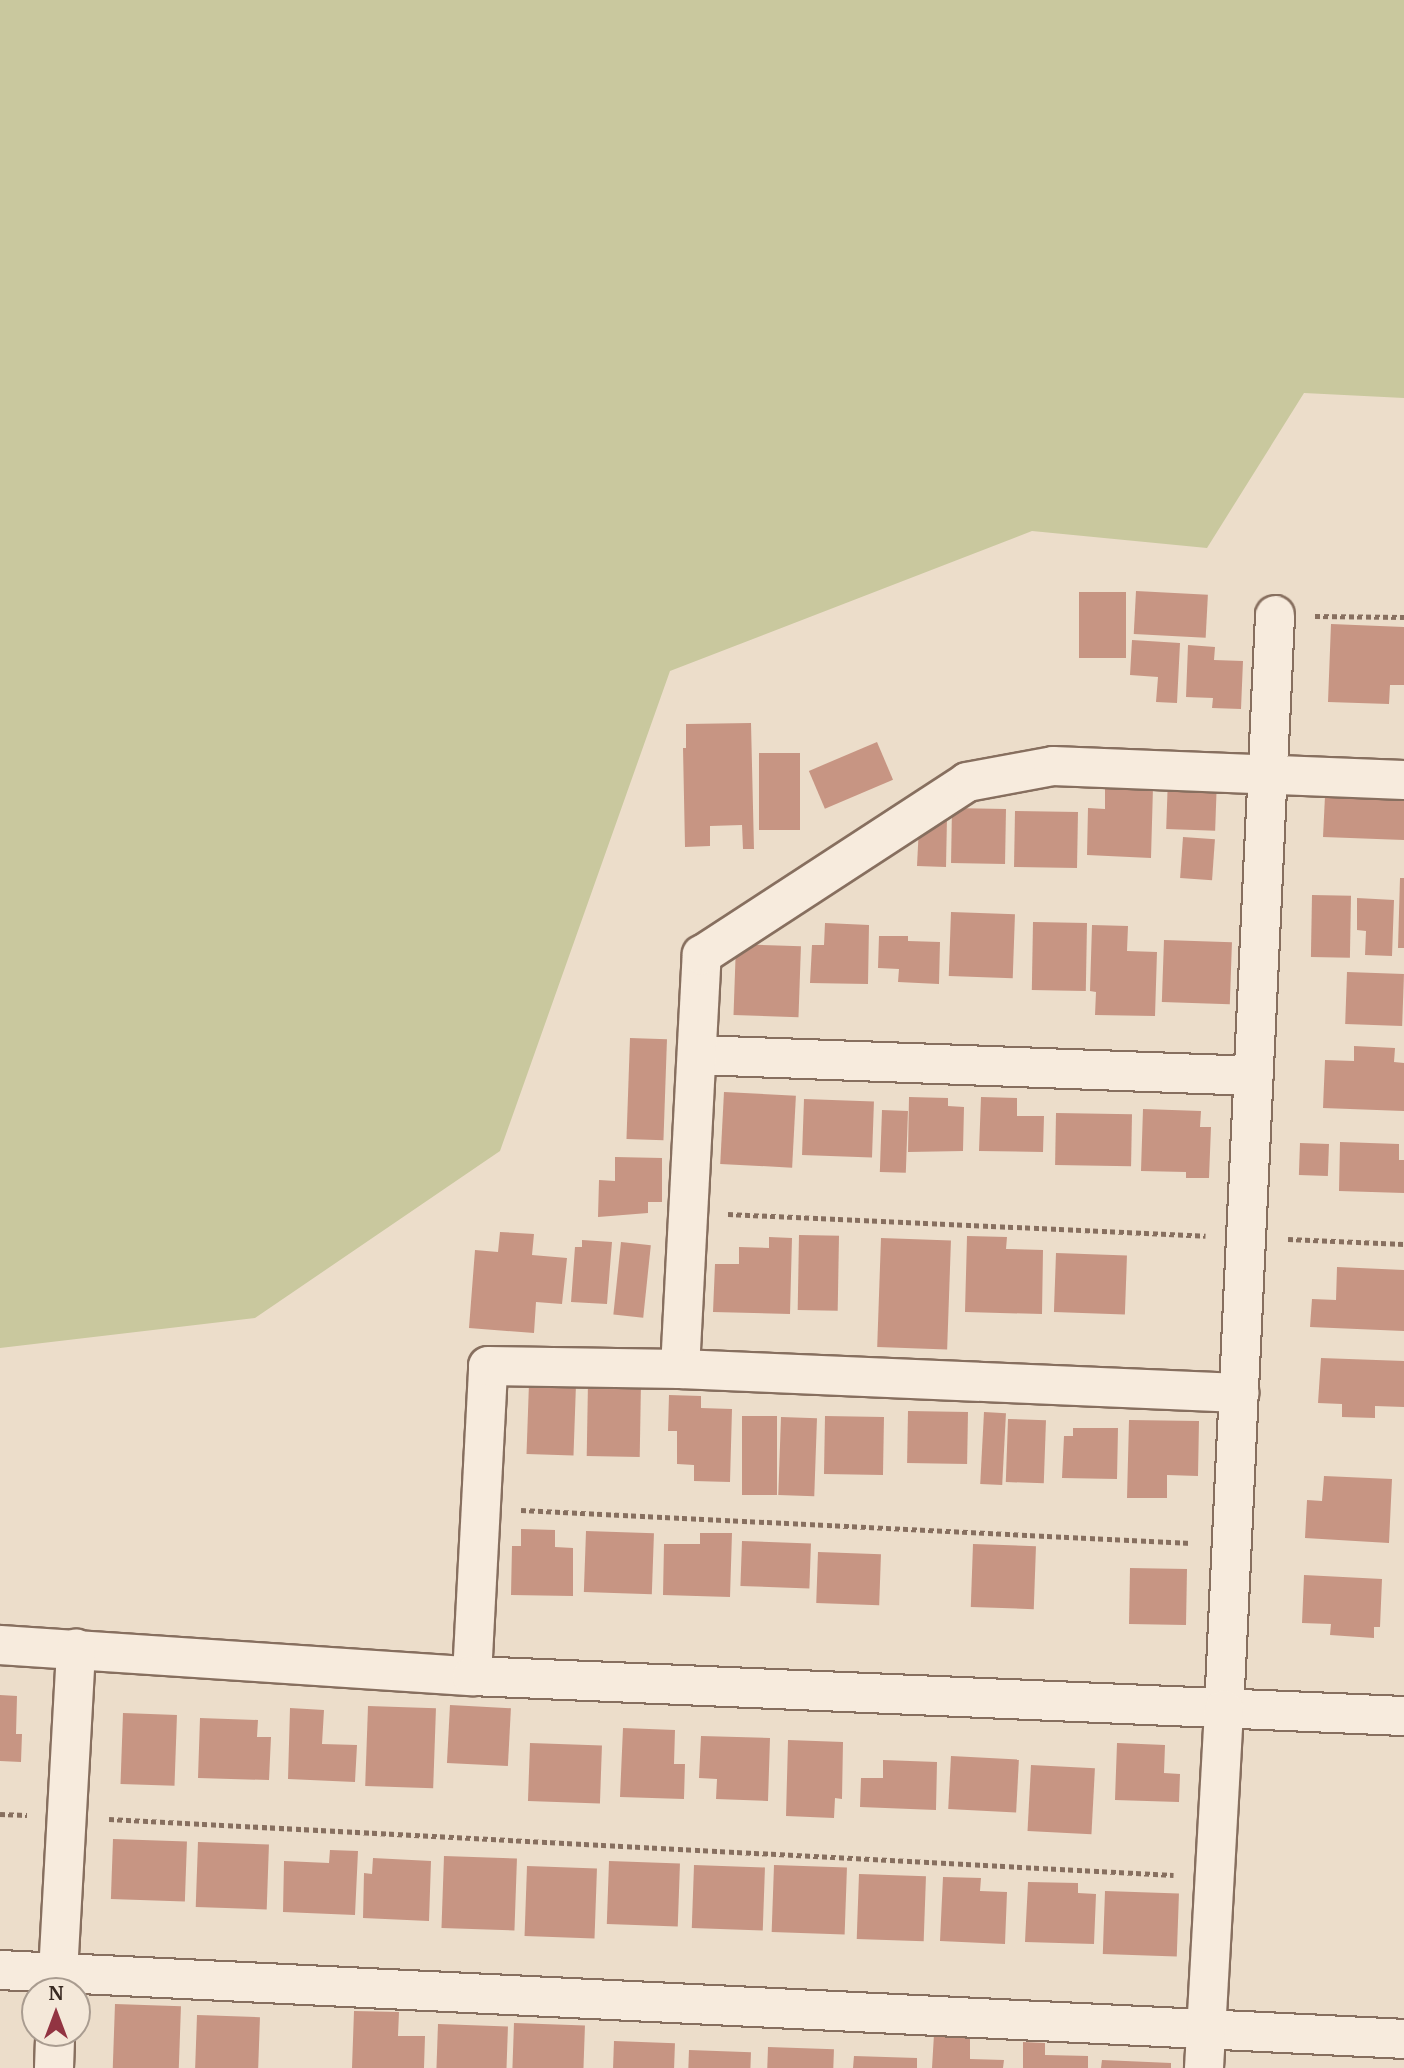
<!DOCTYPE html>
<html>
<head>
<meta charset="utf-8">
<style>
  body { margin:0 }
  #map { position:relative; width:1404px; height:2068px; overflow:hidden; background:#ecddca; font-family:Merriweather,serif }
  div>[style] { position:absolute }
  .green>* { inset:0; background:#c9c89e }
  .building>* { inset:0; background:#c79583; transform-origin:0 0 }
  .path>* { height:4.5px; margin-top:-2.25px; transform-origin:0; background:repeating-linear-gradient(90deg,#876f5f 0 5px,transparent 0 8.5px) }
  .roads { filter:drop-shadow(2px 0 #876f5f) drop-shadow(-2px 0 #876f5f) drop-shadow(0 2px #876f5f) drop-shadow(0 -2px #876f5f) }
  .street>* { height:38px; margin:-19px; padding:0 19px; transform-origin:19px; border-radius:19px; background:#f7ebdd }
  .secondary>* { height:38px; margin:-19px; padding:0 19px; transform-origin:19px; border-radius:19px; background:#f7ebdd }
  span { translate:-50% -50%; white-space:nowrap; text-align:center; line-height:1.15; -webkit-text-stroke:5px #f4e8d9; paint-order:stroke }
  .north { position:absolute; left:21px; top:1977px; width:70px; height:70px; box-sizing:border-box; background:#f4e8d9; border:2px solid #a99c90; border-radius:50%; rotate:0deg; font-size:19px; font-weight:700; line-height:28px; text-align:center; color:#392a22 }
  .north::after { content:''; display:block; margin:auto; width:24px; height:32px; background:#923442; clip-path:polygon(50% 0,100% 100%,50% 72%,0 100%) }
</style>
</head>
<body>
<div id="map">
  <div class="green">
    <div style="clip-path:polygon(0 0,1404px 0,1404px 398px,1304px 393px,1207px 548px,1032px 531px,670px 671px,500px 1151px,255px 1318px,0 1348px)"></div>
  </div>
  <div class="building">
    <div style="left:1136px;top:591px;width:72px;height:43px;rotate:3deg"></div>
    <div style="left:1079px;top:592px;width:47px;height:66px"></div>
    <div style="clip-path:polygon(1331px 624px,1404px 627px,1404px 685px,1390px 685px,1389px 704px,1328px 702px)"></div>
    <div style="clip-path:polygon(1132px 640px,1180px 643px,1177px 703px,1156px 702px,1158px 677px,1130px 675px)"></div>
    <div style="clip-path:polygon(1188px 645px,1215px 647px,1214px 660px,1243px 661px,1241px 709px,1212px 708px,1213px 698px,1186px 697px)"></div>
    <div style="clip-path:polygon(751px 723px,754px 849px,743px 849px,742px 825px,710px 826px,710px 846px,685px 847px,683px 748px,686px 748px,686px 724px)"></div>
    <div style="left:877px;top:742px;width:41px;height:74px;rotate:67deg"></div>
    <div style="left:759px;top:753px;width:41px;height:77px"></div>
    <div style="left:1168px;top:777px;width:49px;height:52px;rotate:2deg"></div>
    <div style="clip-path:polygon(1404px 784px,1404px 840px,1323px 837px,1325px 796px)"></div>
    <div style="clip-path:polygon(1105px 785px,1153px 787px,1151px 858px,1087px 855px,1088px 808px,1105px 809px)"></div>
    <div style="left:952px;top:808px;width:54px;height:55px;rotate:1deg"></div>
    <div style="left:1015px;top:811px;width:63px;height:56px;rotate:1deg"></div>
    <div style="clip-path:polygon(947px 817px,946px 867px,917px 866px,919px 826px)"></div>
    <div style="left:1183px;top:837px;width:32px;height:41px;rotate:4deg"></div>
    <div style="clip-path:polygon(1400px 878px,1404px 878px,1404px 948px,1398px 948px)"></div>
    <div style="left:1312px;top:895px;width:39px;height:62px;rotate:1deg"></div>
    <div style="clip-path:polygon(1357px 898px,1394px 900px,1392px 956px,1365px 955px,1366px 931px,1357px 930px)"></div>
    <div style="left:951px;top:912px;width:64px;height:64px;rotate:2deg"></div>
    <div style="left:1033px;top:922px;width:54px;height:68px;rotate:1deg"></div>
    <div style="clip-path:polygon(825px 923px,869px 925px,868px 984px,810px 983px,812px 945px,824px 945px)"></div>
    <div style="clip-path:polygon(1092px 925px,1128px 926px,1127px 951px,1157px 952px,1155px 1016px,1095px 1015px,1096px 992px,1090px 991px)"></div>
    <div style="clip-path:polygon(879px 936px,908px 936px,908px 941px,940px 942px,939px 984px,898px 982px,899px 969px,878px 968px)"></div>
    <div style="left:1164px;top:940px;width:68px;height:62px;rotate:2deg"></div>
    <div style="left:736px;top:944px;width:65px;height:71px;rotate:2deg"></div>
    <div style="left:1347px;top:972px;width:57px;height:52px;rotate:2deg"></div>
    <div style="left:630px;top:1038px;width:37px;height:101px;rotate:2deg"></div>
    <div style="clip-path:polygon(1354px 1046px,1395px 1048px,1394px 1062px,1404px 1063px,1404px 1111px,1323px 1108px,1325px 1060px,1354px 1061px)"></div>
    <div style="left:724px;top:1092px;width:72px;height:72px;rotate:3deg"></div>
    <div style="clip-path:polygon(909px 1097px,948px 1098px,948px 1106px,964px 1107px,963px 1151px,908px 1152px)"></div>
    <div style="clip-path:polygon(981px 1097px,1017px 1098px,1017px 1116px,1044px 1116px,1043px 1152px,979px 1151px)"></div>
    <div style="left:804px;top:1099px;width:70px;height:56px;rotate:2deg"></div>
    <div style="clip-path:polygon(1143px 1109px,1201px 1111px,1200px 1127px,1211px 1127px,1209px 1178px,1186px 1178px,1186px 1172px,1141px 1171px)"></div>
    <div style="left:882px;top:1110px;width:26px;height:62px;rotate:2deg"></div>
    <div style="left:1056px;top:1113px;width:76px;height:52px;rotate:1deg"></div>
    <div style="clip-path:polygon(1340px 1142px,1399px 1144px,1399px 1160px,1404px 1160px,1404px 1193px,1339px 1191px)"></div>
    <div style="left:1300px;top:1143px;width:29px;height:32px;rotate:2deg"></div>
    <div style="clip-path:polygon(615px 1157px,662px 1158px,662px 1202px,648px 1202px,648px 1213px,598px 1217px,599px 1180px,615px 1181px)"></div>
    <div style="clip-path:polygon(500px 1232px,534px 1234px,532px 1255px,567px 1258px,562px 1304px,536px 1302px,534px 1333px,469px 1328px,475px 1250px,498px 1252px)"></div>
    <div style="left:799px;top:1235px;width:40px;height:75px;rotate:1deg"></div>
    <div style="clip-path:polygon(967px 1236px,1007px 1237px,1006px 1249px,1043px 1250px,1042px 1314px,965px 1312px)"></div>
    <div style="clip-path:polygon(769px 1237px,792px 1238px,790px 1314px,713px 1312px,715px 1264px,739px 1264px,739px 1247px,769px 1248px)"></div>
    <div style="left:881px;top:1238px;width:70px;height:109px;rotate:2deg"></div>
    <div style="clip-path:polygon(582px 1240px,612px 1242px,607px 1304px,571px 1302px,575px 1247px,582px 1247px)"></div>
    <div style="left:621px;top:1242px;width:30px;height:73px;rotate:6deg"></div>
    <div style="left:1056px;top:1253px;width:71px;height:59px;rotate:2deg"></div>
    <div style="clip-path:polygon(1337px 1267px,1404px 1270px,1404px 1331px,1310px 1327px,1312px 1299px,1336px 1300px)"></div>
    <div style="clip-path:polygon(1321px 1358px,1404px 1361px,1404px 1407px,1375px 1406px,1375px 1418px,1342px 1417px,1342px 1404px,1318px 1403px)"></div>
    <div style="left:588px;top:1382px;width:53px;height:74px;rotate:1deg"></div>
    <div style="left:529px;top:1383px;width:47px;height:71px;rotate:2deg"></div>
    <div style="clip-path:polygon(669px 1395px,701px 1396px,701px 1408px,732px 1409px,730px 1482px,694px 1481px,694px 1465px,677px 1464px,677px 1431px,668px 1431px)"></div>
    <div style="left:908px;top:1411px;width:60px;height:52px;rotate:1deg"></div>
    <div style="left:984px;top:1412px;width:22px;height:72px;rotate:3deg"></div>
    <div style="left:742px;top:1416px;width:35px;height:79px"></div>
    <div style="left:825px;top:1416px;width:59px;height:58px;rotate:1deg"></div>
    <div style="left:781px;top:1417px;width:36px;height:78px;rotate:2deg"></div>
    <div style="left:1008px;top:1419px;width:38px;height:63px;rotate:2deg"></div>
    <div style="clip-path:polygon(1129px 1420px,1199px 1421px,1198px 1476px,1167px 1475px,1167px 1498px,1127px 1498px)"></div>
    <div style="clip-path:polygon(1073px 1428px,1118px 1428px,1117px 1479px,1062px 1478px,1064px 1436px,1073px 1436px)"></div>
    <div style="clip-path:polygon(1324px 1476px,1392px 1479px,1389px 1543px,1305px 1538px,1307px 1500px,1322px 1501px)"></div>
    <div style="clip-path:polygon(521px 1529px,555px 1530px,555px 1547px,573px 1548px,573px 1596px,511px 1595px,512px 1546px,521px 1546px)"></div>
    <div style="left:586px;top:1531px;width:68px;height:61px;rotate:2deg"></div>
    <div style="clip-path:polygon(700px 1533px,732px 1533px,730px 1597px,663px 1595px,664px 1544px,700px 1544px)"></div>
    <div style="left:742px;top:1541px;width:69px;height:45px;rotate:2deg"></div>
    <div style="left:973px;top:1544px;width:63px;height:63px;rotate:2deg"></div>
    <div style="left:818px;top:1552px;width:63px;height:51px;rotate:2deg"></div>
    <div style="left:1130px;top:1568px;width:57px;height:56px;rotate:1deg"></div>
    <div style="clip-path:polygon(1304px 1575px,1382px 1579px,1380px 1627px,1374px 1627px,1374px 1638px,1330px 1635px,1331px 1624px,1302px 1623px)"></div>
    <div style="clip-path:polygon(0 1695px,17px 1696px,16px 1734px,22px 1734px,21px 1762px,0 1761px)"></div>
    <div style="left:450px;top:1705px;width:61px;height:58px;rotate:3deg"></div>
    <div style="left:368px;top:1706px;width:68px;height:80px;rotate:2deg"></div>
    <div style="clip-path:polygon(290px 1708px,324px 1710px,322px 1744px,357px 1745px,355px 1782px,288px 1779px)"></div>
    <div style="left:123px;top:1713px;width:54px;height:71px;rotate:2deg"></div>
    <div style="clip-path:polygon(200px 1718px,258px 1720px,257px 1737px,271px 1737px,269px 1780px,198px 1778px)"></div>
    <div style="clip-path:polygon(623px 1728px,675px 1730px,674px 1764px,685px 1764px,684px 1799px,620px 1797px)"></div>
    <div style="clip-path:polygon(701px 1736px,770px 1738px,768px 1801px,716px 1799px,717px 1779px,699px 1778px)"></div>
    <div style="clip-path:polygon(788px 1740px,843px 1742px,842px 1799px,835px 1798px,834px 1818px,786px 1816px)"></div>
    <div style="left:530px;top:1743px;width:72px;height:58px;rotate:2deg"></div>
    <div style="clip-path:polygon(1117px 1743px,1165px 1745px,1164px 1773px,1180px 1774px,1179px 1802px,1115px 1800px)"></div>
    <div style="left:951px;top:1756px;width:68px;height:53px;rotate:3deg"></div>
    <div style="clip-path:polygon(883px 1760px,937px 1762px,936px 1810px,860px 1807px,861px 1778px,883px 1778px)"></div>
    <div style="left:1031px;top:1765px;width:64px;height:66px;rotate:3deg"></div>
    <div style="left:113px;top:1839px;width:74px;height:60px;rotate:2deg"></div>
    <div style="left:198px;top:1842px;width:71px;height:65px;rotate:2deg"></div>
    <div style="clip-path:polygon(330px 1850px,358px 1851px,355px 1915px,283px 1912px,284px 1861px,329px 1863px)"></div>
    <div style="left:444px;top:1856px;width:73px;height:72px;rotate:2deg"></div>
    <div style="clip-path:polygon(373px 1858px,431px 1861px,429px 1921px,363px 1918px,364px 1873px,372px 1874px)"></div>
    <div style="left:609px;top:1861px;width:71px;height:63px;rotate:2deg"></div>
    <div style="left:694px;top:1865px;width:71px;height:63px;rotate:2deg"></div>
    <div style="left:774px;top:1865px;width:73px;height:67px;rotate:2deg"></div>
    <div style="left:527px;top:1866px;width:70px;height:70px;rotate:2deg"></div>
    <div style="left:859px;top:1874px;width:67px;height:65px;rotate:2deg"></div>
    <div style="clip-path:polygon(943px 1877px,981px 1878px,980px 1891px,1007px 1892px,1005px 1944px,940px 1941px)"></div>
    <div style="clip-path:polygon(1028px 1882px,1078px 1883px,1078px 1893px,1096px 1894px,1094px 1944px,1025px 1942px)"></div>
    <div style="left:1105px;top:1891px;width:74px;height:63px;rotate:2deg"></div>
    <div style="left:115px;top:2004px;width:66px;height:64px;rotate:2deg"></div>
    <div style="clip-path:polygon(354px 2011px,399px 2012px,398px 2036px,425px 2036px,424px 2068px,352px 2068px)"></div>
    <div style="left:197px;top:2015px;width:63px;height:53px;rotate:2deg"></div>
    <div style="left:514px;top:2023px;width:71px;height:45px;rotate:2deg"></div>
    <div style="left:438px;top:2024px;width:70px;height:44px;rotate:2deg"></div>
    <div style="clip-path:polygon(934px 2034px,970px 2036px,970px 2059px,1004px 2060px,1003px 2068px,932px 2068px)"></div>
    <div style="left:614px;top:2041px;width:61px;height:27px;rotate:2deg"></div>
    <div style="clip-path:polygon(1023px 2042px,1045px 2043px,1045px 2055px,1088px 2056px,1088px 2068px,1023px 2068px)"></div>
    <div style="left:768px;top:2047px;width:66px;height:21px;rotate:2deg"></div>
    <div style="left:689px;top:2050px;width:62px;height:18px;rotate:2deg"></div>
    <div style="clip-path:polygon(854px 2056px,917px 2058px,917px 2068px,853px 2068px)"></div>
    <div style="clip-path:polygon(1102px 2060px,1171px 2063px,1171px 2068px,1101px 2068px)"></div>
  </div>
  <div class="path">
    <div style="left:1315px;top:616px;width:89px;rotate:0.6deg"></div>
    <div style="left:728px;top:1214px;width:478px;rotate:2.6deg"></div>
    <div style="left:1288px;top:1239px;width:116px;rotate:2.5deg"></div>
    <div style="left:521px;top:1510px;width:671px;rotate:2.82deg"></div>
    <div style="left:0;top:1814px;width:27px;rotate:2deg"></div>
    <div style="left:109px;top:1819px;width:1066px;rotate:3.01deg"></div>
  </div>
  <div class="roads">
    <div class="street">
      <div style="left:698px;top:1055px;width:556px;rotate:2.16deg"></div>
      <div style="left:680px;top:1369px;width:415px;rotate:-87deg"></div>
      <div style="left:702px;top:955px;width:316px;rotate:-33.1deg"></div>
      <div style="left:967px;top:782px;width:87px;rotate:-10.5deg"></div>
      <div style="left:1053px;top:766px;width:351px;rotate:2.3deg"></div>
      <div style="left:472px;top:1676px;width:310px;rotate:-87deg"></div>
      <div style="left:488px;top:1366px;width:192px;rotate:0.9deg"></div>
      <div style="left:680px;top:1369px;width:560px;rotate:2.46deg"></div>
      <div style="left:1224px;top:1710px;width:1096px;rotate:-87.33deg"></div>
      <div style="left:0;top:1970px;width:1406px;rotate:2.81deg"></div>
    </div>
    <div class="secondary">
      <div style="left:0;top:1645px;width:473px;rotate:3.8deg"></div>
      <div style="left:472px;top:1676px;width:933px;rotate:2.46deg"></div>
      <div style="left:57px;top:1991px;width:343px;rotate:-86.8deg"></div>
      <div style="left:54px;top:2068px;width:35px;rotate:-88deg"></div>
      <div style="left:1204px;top:2068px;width:359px;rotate:-86.8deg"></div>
    </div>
  </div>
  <div class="north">N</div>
</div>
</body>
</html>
